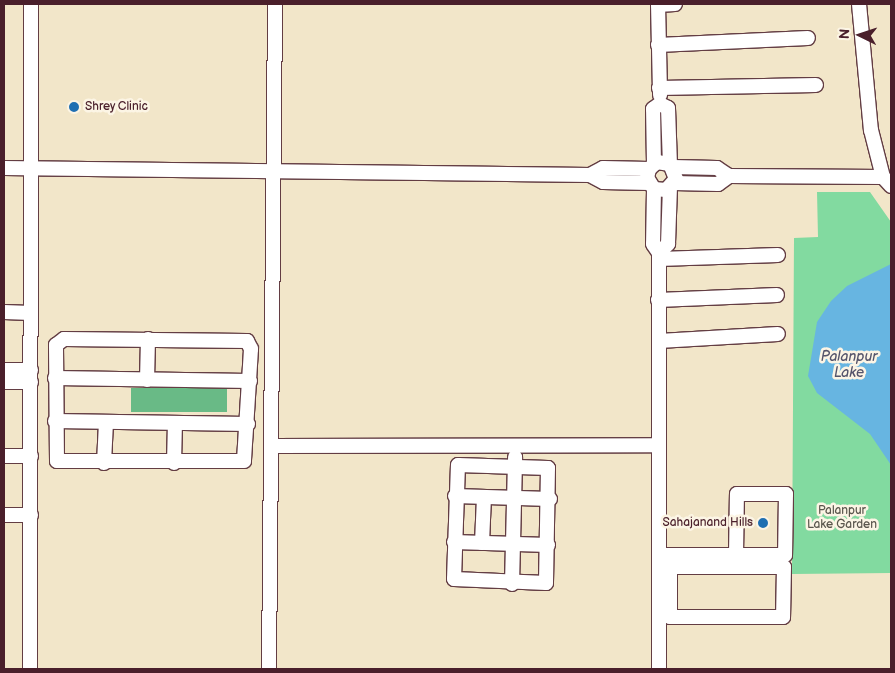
<!DOCTYPE html>
<html>
<head>
<meta charset="utf-8">
<style>
  body { margin:0 }
  #map { position:relative; width:895px; height:673px; overflow:hidden; background:#f2e6c9; font-family:"Balsamiq Sans",sans-serif }
  div>[style] { position:absolute }
  .green>* { inset:0; background:#82daa0 }
  .forest>* { inset:0; background:#69ba86; transform-origin:0 0 }
  .water>* { inset:0; background:#67b5e1 }
  .roads { filter:drop-shadow(1px 0 #633d43) drop-shadow(-1px 0 #633d43) drop-shadow(0 1px #633d43) drop-shadow(0 -1px #633d43) }
  .minor>* { height:14px; margin:-7px; padding:0 7px; transform-origin:7px; border-radius:7px; background:#fff }
  .dots>* { width:14px; height:14px; translate:-50% -50%; box-sizing:border-box; border:2px solid #fcf5e5; border-radius:50% }
  span { translate:-50% -50%; white-space:nowrap; text-align:center; line-height:1.15; -webkit-text-stroke:5px #fcf5e5; paint-order:stroke }
  .poi-label { font-size:12px; color:#4a1f2b }
  .left { translate:0 -50%; text-align:left }
  .right { translate:-100% -50%; text-align:right }
  .park-label { font-size:12px; color:#5b574e }
  .water-label { font-size:14px; color:#54546b; font-style:italic }
  .frame { position:absolute; inset:0; border:5px solid #4a1f2b; pointer-events:none }
  .north { position:absolute; left:835px; top:10px; width:50px; height:50px; -webkit-text-stroke:4px #fcf5e5; paint-order:stroke; rotate:274deg; font-size:14px; font-weight:700; line-height:20px; text-align:center; color:#4a1f2b }
  .north::after { content:''; display:block; margin:auto; width:18px; height:22px; background:#4a1f2b; clip-path:polygon(50% 0,100% 100%,50% 72%,0 100%) }
</style>
</head>
<body>
<div id="map">
  <div class="green">
    <div style="clip-path:polygon(817px 192px,870px 192px,891px 222px,891px 573px,792px 574px,794px 238px,818px 237px)"></div>
  </div>
  <div class="forest">
    <div style="left:131px;top:388px;width:96px;height:24px"></div>
  </div>
  <div class="water">
    <div style="clip-path:polygon(891px 264px,891px 465px,870px 434px,817px 393px,808px 376px,817px 322px,831px 301px,847px 286px)"></div>
  </div>
  <div class="roads">
    <div class="minor">
      <div style="left:658px;top:4px;width:91px;rotate:88.7deg"></div>
      <div style="left:859px;top:4px;width:127px;rotate:84.6deg"></div>
      <div style="left:871px;top:130px;width:49px;rotate:75.7deg"></div>
      <div style="left:883px;top:177px;width:12px;rotate:48deg"></div>
      <div style="left:658px;top:5px;width:17px;rotate:-3deg"></div>
      <div style="left:658px;top:45px;width:150px;rotate:-2.7deg"></div>
      <div style="left:659px;top:88px;width:157px;rotate:-1.1deg"></div>
      <div style="left:660px;top:104px;width:9px;rotate:27deg"></div>
      <div style="left:668px;top:108px;width:56px;rotate:88deg"></div>
      <div style="left:670px;top:164px;width:16px;rotate:68deg"></div>
      <div style="left:676px;top:179px;width:15px;rotate:132deg"></div>
      <div style="left:666px;top:190px;width:12px;rotate:-175deg"></div>
      <div style="left:654px;top:189px;width:13px;rotate:-122deg"></div>
      <div style="left:647px;top:178px;width:9px;rotate:-77deg"></div>
      <div style="left:649px;top:169px;width:11px;rotate:-41deg"></div>
      <div style="left:657px;top:162px;width:13px;rotate:9deg"></div>
      <div style="left:654px;top:164px;width:55px;rotate:-91deg"></div>
      <div style="left:653px;top:109px;width:9px;rotate:-36deg"></div>
      <div style="left:673px;top:167px;width:44px;rotate:1.3deg"></div>
      <div style="left:717px;top:168px;width:14px;rotate:34deg"></div>
      <div style="left:4px;top:168px;width:586px;rotate:0.68deg"></div>
      <div style="left:590px;top:175px;width:15px;rotate:-28deg"></div>
      <div style="left:603px;top:168px;width:46px;rotate:1.2deg"></div>
      <div style="left:590px;top:175px;width:15px;rotate:28deg"></div>
      <div style="left:603px;top:182px;width:46px;rotate:1.2deg"></div>
      <div style="left:674px;top:183px;width:44px;rotate:1.3deg"></div>
      <div style="left:718px;top:184px;width:14px;rotate:-36deg"></div>
      <div style="left:729px;top:176px;width:154px;rotate:0.4deg"></div>
      <div style="left:654px;top:189px;width:55px;rotate:91deg"></div>
      <div style="left:653px;top:244px;width:11px;rotate:56deg"></div>
      <div style="left:659px;top:253px;width:416px;rotate:90deg"></div>
      <div style="left:659px;top:253px;width:13px;rotate:-45deg"></div>
      <div style="left:668px;top:244px;width:56px;rotate:-88deg"></div>
      <div style="left:659px;top:259px;width:119px;rotate:-1.9deg"></div>
      <div style="left:658px;top:300px;width:119px;rotate:-2.4deg"></div>
      <div style="left:4px;top:312px;width:27px;rotate:2deg"></div>
      <div style="left:64px;top:339px;width:183px;rotate:0.6deg"></div>
      <div style="left:247px;top:341px;width:9px;rotate:63deg"></div>
      <div style="left:251px;top:349px;width:112px;rotate:93.6deg"></div>
      <div style="left:244px;top:461px;width:187px;rotate:180deg"></div>
      <div style="left:57px;top:461px;width:116px;rotate:-90.5deg"></div>
      <div style="left:56px;top:345px;width:10px;rotate:-37deg"></div>
      <div style="left:659px;top:341px;width:119px;rotate:-3.4deg"></div>
      <div style="left:4px;top:370px;width:27px"></div>
      <div style="left:55px;top:378px;width:195px;rotate:0.9deg"></div>
      <div style="left:147px;top:380px;width:41px;rotate:-88.6deg"></div>
      <div style="left:4px;top:382px;width:27px"></div>
      <div style="left:55px;top:421px;width:193px;rotate:0.9deg"></div>
      <div style="left:272px;top:446px;width:387px;rotate:-0.1deg"></div>
      <div style="left:4px;top:456px;width:27px"></div>
      <div style="left:104px;top:463px;width:41px;rotate:-87.2deg"></div>
      <div style="left:174px;top:463px;width:40px;rotate:-88.6deg"></div>
      <div style="left:458px;top:465px;width:90px;rotate:1.9deg"></div>
      <div style="left:548px;top:468px;width:115px;rotate:91deg"></div>
      <div style="left:546px;top:583px;width:92px;rotate:-177.5deg"></div>
      <div style="left:454px;top:579px;width:114px;rotate:-88deg"></div>
      <div style="left:455px;top:496px;width:95px;rotate:1.8deg"></div>
      <div style="left:4px;top:515px;width:27px"></div>
      <div style="left:454px;top:542px;width:94px;rotate:1.8deg"></div>
      <div style="left:482px;top:543px;width:46px;rotate:-87.5deg"></div>
      <div style="left:659px;top:555px;width:77px"></div>
      <div style="left:736px;top:555px;width:61px;rotate:-89.1deg"></div>
      <div style="left:737px;top:494px;width:49px"></div>
      <div style="left:786px;top:494px;width:61px;rotate:90.9deg"></div>
      <div style="left:785px;top:555px;width:49px;rotate:180deg"></div>
      <div style="left:659px;top:567px;width:125px"></div>
      <div style="left:784px;top:567px;width:50px;rotate:91.1deg"></div>
      <div style="left:783px;top:617px;width:113px;rotate:180deg"></div>
      <div style="left:670px;top:617px;width:50px;rotate:-90deg"></div>
      <div style="left:512px;top:584px;width:127px;rotate:-88.6deg"></div>
      <div style="left:30px;top:669px;width:665px;rotate:-89.91deg"></div>
      <div style="left:269px;top:669px;width:665px;rotate:-89.48deg"></div>
    </div>
  </div>
  <div class="dots">
    <div style="left:74px;top:107px;background:#1f6fb2"></div>
    <div style="left:763px;top:523px;background:#1f6fb2"></div>
  </div>
  <div class="poi-label">
    <span class="left" style="left:85px;top:107px">Shrey Clinic</span>
    <span class="right" style="left:753px;top:523px">Sahajanand Hills</span>
  </div>
  <div class="park-label">
    <span style="left:842px;top:518px">Palanpur<br>Lake Garden</span>
  </div>
  <div class="water-label">
    <span style="left:849px;top:365px">Palanpur<br>Lake</span>
  </div>
  <div class="frame"></div>
  <div class="north">N</div>
</div>
</body>
</html>
